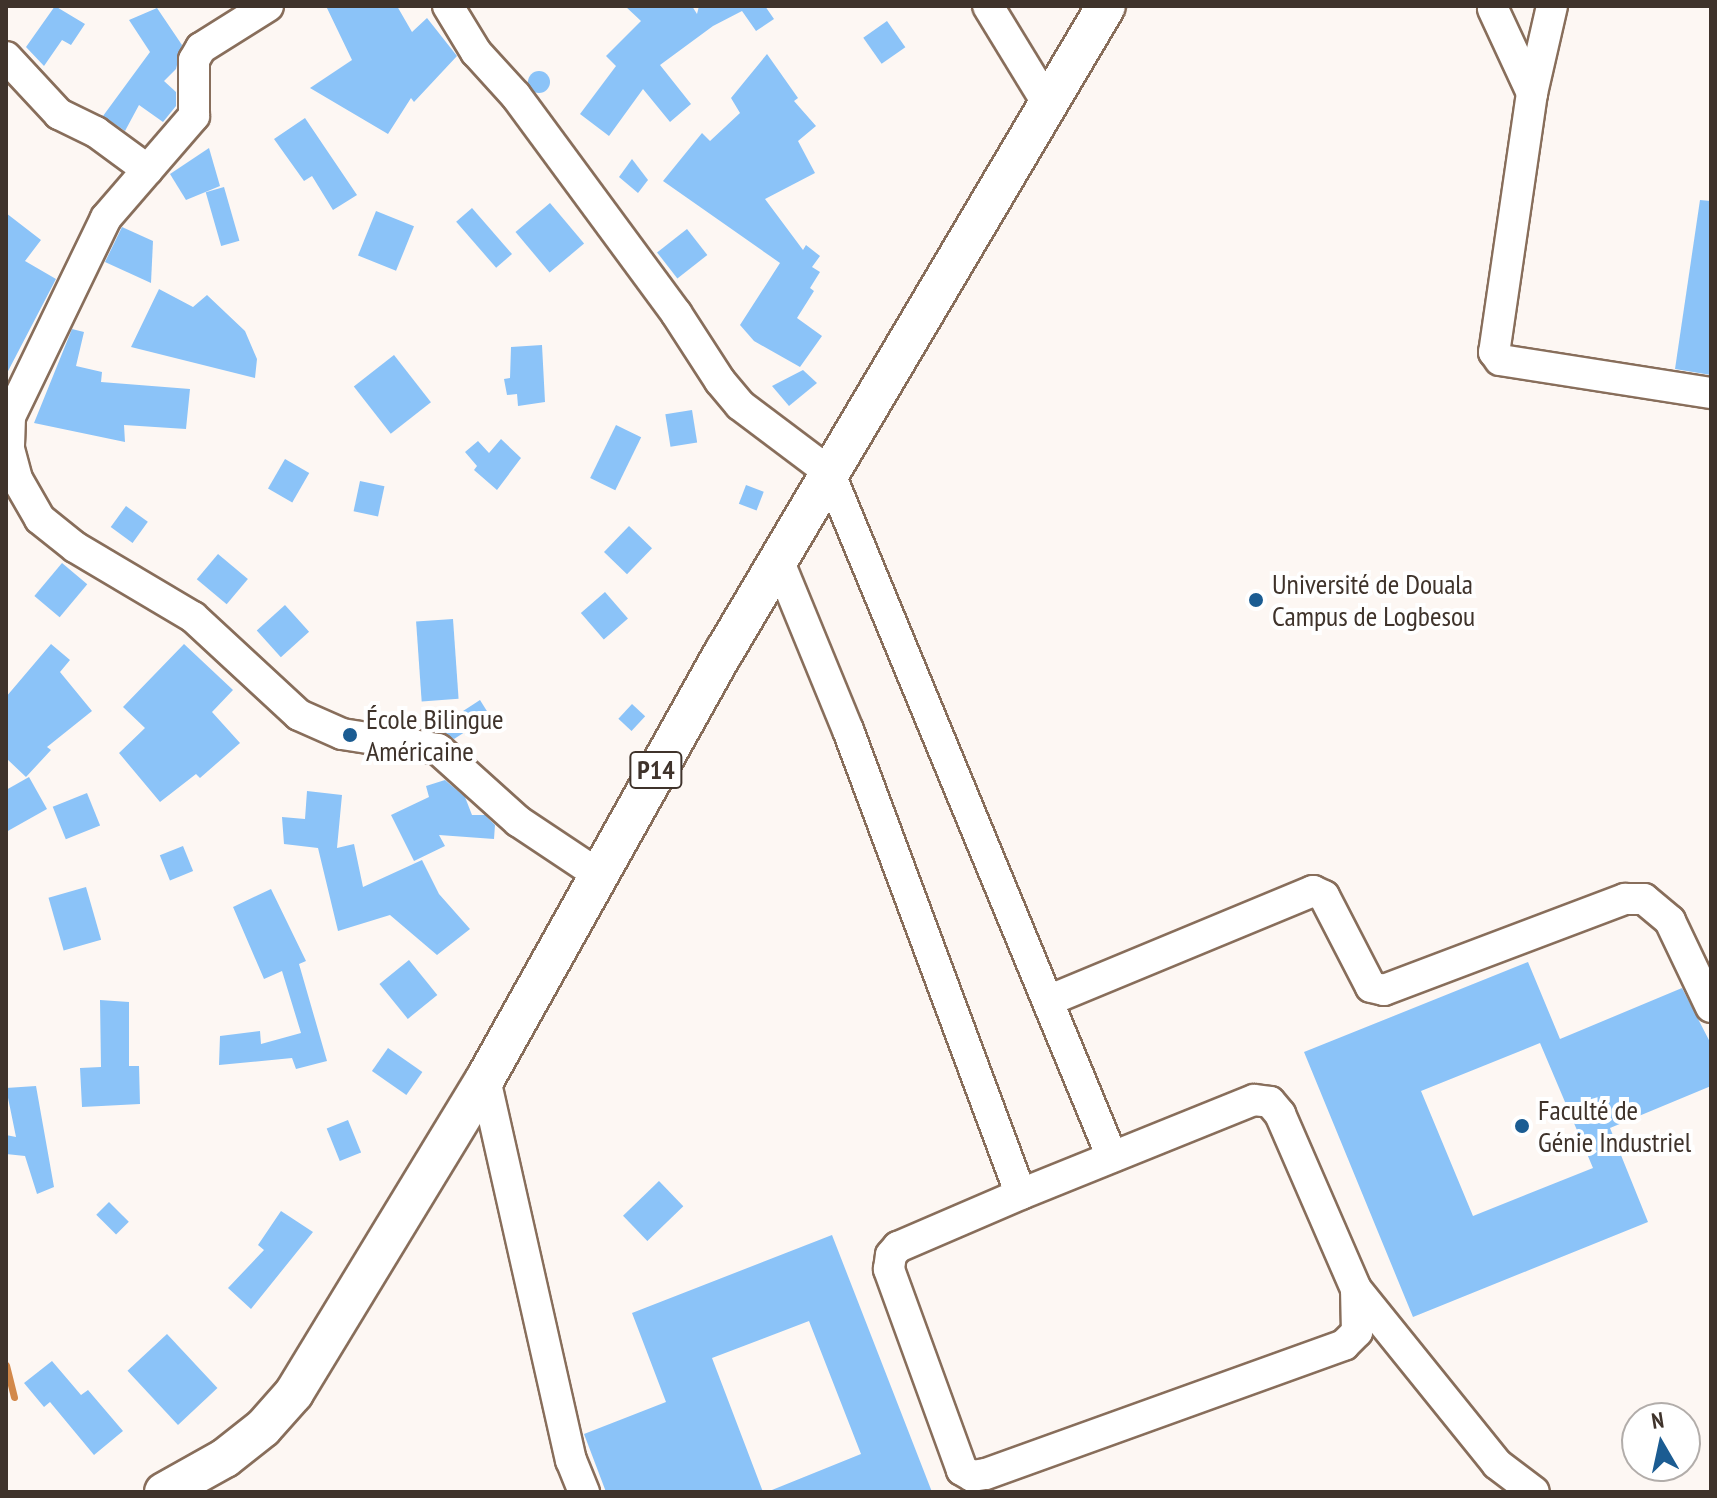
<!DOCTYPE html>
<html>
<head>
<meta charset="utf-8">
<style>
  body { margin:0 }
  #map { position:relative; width:1717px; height:1498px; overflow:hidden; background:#fdf7f3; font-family:"PT Sans Narrow",sans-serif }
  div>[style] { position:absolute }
  .stream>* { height:7px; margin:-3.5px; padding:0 3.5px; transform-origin:3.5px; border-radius:3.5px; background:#d2884a }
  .building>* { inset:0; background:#8bc3f8; transform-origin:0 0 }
  .round { border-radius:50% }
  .roads { filter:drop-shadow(2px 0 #886e5b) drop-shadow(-2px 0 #886e5b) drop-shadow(0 2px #886e5b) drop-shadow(0 -2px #886e5b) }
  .minor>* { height:30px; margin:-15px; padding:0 15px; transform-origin:15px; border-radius:15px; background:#fff }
  .major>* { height:38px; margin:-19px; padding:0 19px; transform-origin:19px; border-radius:19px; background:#fff }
  .dots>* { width:22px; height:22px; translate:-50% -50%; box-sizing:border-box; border:4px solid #fff; border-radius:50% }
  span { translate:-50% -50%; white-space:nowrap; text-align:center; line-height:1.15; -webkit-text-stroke:8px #fff; paint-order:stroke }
  .shield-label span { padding:2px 6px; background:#fff; border:2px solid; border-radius:6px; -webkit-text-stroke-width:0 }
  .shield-label { font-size:26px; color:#3f332b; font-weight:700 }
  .poi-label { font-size:28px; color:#3f332b }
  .left { translate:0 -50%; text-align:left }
  .frame { position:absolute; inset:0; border:8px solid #3f332b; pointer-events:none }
  .north { position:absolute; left:1621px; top:1402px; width:80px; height:80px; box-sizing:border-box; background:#fff; border:2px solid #b2adaa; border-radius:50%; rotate:351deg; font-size:22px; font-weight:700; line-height:32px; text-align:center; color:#3f332b }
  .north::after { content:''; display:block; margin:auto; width:28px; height:36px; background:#1b5c92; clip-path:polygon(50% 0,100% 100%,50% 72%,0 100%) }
</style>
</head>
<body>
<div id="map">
  <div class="stream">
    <div style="left:6px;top:1365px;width:33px;rotate:76deg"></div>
  </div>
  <div class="building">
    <div style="clip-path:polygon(55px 6px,85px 24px,71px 45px,62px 40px,44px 66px,26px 47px)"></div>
    <div style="clip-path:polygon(326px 6px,397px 6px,412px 32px,427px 18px,457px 56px,414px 102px,411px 98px,388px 134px,310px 88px,352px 60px)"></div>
    <div style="clip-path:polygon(625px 6px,692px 6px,697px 14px,699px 6px,765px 6px,774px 19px,756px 31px,742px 11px,713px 26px,660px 65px,691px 104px,670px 122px,643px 89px,609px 136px,580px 114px,616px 66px,606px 56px,641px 21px)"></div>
    <div style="clip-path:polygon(157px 8px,182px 45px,176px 69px,164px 81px,176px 92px,176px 106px,163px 122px,139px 105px,125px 131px,103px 116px,150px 52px,129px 20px)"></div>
    <div style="left:887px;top:21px;width:32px;height:29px;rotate:55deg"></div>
    <div style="clip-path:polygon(767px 54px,798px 98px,794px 101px,816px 126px,798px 141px,815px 173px,765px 199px,803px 250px,806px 245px,820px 256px,812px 267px,820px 272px,810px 288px,814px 291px,797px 318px,822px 336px,800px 367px,754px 341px,740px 325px,780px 263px,663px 181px,702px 133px,710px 141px,740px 113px,731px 98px)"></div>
    <div class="round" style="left:528px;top:71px;width:22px;height:22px"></div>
    <div style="clip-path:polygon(305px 118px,357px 195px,333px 210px,312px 176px,304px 181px,274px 139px)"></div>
    <div style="clip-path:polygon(209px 148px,220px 186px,186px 200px,170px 174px)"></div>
    <div style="clip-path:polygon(632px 159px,648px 180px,638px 193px,619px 177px)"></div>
    <div style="left:224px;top:187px;width:56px;height:19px;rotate:74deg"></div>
    <div style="clip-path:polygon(1700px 200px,1711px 201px,1711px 375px,1675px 369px)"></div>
    <div style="left:550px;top:203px;width:53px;height:45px;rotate:50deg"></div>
    <div style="left:472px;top:208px;width:61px;height:21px;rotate:49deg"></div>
    <div style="left:376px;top:211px;width:41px;height:48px;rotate:22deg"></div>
    <div style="clip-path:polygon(6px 213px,41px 240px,25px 261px,56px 279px,6px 375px)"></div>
    <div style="clip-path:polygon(122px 227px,153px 241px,151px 283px,105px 262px)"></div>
    <div style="left:687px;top:229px;width:33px;height:38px;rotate:52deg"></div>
    <div style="clip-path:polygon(159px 289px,193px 307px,207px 295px,245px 331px,257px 359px,255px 378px,131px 347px)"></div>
    <div style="clip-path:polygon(72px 329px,84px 332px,76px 366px,102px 372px,101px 382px,190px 389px,186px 429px,124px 425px,125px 442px,34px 423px)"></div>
    <div style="clip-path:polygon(542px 345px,545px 402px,518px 406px,517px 394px,507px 395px,504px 379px,510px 378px,511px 347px)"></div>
    <div style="left:394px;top:355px;width:60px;height:51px;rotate:52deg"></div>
    <div style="clip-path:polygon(803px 370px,817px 383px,789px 406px,772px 386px)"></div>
    <div style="left:692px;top:410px;width:33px;height:27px;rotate:81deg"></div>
    <div style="left:616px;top:425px;width:28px;height:59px;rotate:26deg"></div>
    <div style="clip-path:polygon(501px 439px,521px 458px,497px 490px,474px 470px,477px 466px,465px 452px,478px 441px,489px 453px)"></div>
    <div style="left:285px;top:459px;width:28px;height:34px;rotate:30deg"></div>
    <div style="left:360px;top:481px;width:25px;height:31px;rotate:12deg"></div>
    <div style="left:746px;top:485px;width:19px;height:20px;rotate:21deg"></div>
    <div style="left:126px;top:506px;width:27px;height:26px;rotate:36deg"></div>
    <div style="left:629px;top:526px;width:32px;height:36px;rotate:44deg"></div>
    <div style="left:218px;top:554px;width:39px;height:33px;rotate:40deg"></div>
    <div style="left:62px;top:563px;width:33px;height:43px;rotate:40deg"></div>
    <div style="left:605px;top:592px;width:35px;height:32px;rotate:49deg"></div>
    <div style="left:285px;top:605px;width:36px;height:38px;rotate:48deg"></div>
    <div style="left:453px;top:619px;width:80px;height:37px;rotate:86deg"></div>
    <div style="clip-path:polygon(51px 644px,70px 660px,60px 672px,92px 711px,47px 747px,51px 750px,26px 777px,6px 758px,6px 697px)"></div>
    <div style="clip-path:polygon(184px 644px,233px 690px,212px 712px,240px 743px,200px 778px,196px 774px,160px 802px,119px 753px,145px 728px,123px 707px)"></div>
    <div style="clip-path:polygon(480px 700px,490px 716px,454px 739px,444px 733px,440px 726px)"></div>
    <div style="left:632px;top:704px;width:18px;height:20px;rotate:43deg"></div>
    <div style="clip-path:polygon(29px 777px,47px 809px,6px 832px,6px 790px)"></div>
    <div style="clip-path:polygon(445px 780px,465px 797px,472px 815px,485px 815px,495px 825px,494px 839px,439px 835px,445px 846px,414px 861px,391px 815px,429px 797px,426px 786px)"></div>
    <div style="clip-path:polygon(307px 791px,342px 795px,337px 848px,354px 844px,363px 887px,422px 860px,439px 894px,470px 929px,437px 955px,390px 915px,338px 931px,318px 848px,284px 844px,282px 817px,305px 819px)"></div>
    <div style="left:87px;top:793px;width:35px;height:37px;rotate:68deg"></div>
    <div style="left:183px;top:846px;width:27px;height:25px;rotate:68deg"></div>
    <div style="left:86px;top:887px;width:55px;height:39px;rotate:74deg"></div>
    <div style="clip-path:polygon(271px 889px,306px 961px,299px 964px,327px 1061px,296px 1069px,292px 1058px,219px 1065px,220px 1036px,260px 1031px,261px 1044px,301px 1033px,282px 971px,264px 979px,233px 907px)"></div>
    <div style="left:409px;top:960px;width:45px;height:38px;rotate:51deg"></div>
    <div style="clip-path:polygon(evenodd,1528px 962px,1560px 1039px,1682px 988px,1711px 1044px,1711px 1086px,1610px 1128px,1648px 1222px,1413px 1317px,1304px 1052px,1528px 962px,1540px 1043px,1593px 1168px,1473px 1216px,1421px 1091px,1540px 1043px)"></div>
    <div style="clip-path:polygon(100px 1000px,129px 1002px,129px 1066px,139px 1066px,140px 1104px,82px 1107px,80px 1068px,101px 1067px)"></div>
    <div style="left:388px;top:1048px;width:42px;height:28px;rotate:35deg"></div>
    <div style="clip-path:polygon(36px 1086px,54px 1187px,37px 1194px,25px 1156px,6px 1154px,6px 1135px,16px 1137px,6px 1088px)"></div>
    <div style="left:348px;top:1120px;width:35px;height:23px;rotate:68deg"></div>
    <div style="left:659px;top:1181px;width:35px;height:50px;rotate:46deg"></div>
    <div style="left:109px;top:1202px;width:28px;height:18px;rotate:45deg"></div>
    <div style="clip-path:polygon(281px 1211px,313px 1232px,251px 1309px,228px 1288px,264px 1250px,258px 1245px)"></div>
    <div style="clip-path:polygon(832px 1235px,932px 1492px,767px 1492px,861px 1454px,809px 1321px,712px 1358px,763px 1492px,606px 1492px,584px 1434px,666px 1402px,632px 1313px)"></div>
    <div style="left:167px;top:1334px;width:74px;height:54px;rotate:47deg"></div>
    <div style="clip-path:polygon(52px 1361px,81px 1395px,88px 1390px,123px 1431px,94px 1455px,50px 1402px,44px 1407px,24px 1383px)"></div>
  </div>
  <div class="roads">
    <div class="minor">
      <div style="left:268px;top:6px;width:79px;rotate:147.9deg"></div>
      <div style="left:201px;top:48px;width:14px;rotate:120deg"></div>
      <div style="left:194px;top:60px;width:56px;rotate:90deg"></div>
      <div style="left:194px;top:116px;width:135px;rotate:130.8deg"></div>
      <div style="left:106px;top:218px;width:221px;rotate:115.8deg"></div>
      <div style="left:10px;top:417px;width:32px;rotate:92deg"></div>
      <div style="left:9px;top:449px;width:31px;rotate:75deg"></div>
      <div style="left:17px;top:479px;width:46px;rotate:60.1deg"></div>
      <div style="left:40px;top:519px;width:45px;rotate:38.7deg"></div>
      <div style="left:75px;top:547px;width:137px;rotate:30.7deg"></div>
      <div style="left:193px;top:617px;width:144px;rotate:42.8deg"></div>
      <div style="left:299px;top:715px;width:47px;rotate:23.8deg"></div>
      <div style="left:342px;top:734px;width:97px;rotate:8.9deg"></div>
      <div style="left:438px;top:749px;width:108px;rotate:42deg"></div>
      <div style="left:518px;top:821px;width:94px;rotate:33.7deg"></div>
      <div style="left:448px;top:6px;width:54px;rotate:58.7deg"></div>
      <div style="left:476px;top:52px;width:59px;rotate:47.7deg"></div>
      <div style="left:516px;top:96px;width:270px;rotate:53.6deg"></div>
      <div style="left:676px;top:313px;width:81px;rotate:57.1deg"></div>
      <div style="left:720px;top:381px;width:31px;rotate:50deg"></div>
      <div style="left:740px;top:405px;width:111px;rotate:37deg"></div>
      <div style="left:829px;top:472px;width:741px;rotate:67.55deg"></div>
      <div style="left:988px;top:6px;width:111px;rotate:58.6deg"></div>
      <div style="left:1552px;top:6px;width:89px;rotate:102.9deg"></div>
      <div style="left:1532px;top:93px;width:262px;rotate:98.3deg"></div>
      <div style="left:1494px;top:352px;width:10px;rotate:53deg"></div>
      <div style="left:1500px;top:360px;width:214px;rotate:8.9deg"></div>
      <div style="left:1493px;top:9px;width:93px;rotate:65.1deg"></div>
      <div style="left:6px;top:57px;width:78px;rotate:47.1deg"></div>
      <div style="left:59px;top:114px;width:41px;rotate:25.9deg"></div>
      <div style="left:96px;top:132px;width:64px;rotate:36.2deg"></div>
      <div style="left:779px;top:562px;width:182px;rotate:67.7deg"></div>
      <div style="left:848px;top:730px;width:495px;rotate:69.6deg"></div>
      <div style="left:1050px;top:1000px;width:285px;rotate:-22.5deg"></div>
      <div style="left:1313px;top:891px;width:12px;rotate:24deg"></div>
      <div style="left:1324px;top:896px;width:102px;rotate:62.7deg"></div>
      <div style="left:1371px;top:987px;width:13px;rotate:13deg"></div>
      <div style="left:1384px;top:990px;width:258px;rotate:-20.7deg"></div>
      <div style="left:1625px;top:899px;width:19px"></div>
      <div style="left:1644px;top:899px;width:34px;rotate:40deg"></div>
      <div style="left:1670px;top:921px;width:95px;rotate:64.5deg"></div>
      <div style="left:485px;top:1079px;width:391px;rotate:77.3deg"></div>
      <div style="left:571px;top:1460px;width:35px;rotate:68deg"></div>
      <div style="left:1254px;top:1100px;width:16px;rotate:7deg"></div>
      <div style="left:1270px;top:1102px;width:16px;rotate:50deg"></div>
      <div style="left:1280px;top:1114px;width:191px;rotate:66.5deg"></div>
      <div style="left:1356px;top:1289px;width:43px;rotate:88.7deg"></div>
      <div style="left:1357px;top:1332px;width:18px;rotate:135deg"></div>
      <div style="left:1344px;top:1345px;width:381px;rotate:160.2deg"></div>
      <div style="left:985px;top:1474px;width:13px;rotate:171deg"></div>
      <div style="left:972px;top:1476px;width:12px;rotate:-149deg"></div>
      <div style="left:962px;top:1470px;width:214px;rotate:-110deg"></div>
      <div style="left:889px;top:1269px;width:14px;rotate:-82deg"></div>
      <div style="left:891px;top:1255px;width:11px;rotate:-49deg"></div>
      <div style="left:898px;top:1247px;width:134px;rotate:-23.3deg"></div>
      <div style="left:1021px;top:1194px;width:251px;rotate:-22deg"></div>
      <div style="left:1356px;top:1289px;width:225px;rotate:51.1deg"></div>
      <div style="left:1497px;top:1464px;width:46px;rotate:37.1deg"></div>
    </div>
    <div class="major">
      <div style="left:164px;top:1492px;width:70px;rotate:-29.1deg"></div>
      <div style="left:225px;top:1458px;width:48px;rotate:-38.3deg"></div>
      <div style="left:263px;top:1428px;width:47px;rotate:-48.5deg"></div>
      <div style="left:294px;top:1393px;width:368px;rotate:-58.7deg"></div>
      <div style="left:485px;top:1079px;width:489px;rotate:-60.8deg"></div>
      <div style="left:724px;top:652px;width:750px;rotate:-59.4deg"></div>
    </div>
  </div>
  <div class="dots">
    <div style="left:1256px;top:600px;background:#1b5c92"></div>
    <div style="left:350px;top:735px;background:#1b5c92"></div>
    <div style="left:1522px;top:1126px;background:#1b5c92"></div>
  </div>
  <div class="shield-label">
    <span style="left:656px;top:770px">P14</span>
  </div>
  <div class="poi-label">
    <span class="left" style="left:1272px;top:600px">Université de Douala<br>Campus de Logbesou</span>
    <span class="left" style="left:366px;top:735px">École Bilingue<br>Américaine</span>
    <span class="left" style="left:1538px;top:1126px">Faculté de<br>Génie Industriel</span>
  </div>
  <div class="frame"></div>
  <div class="north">N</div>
</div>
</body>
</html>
